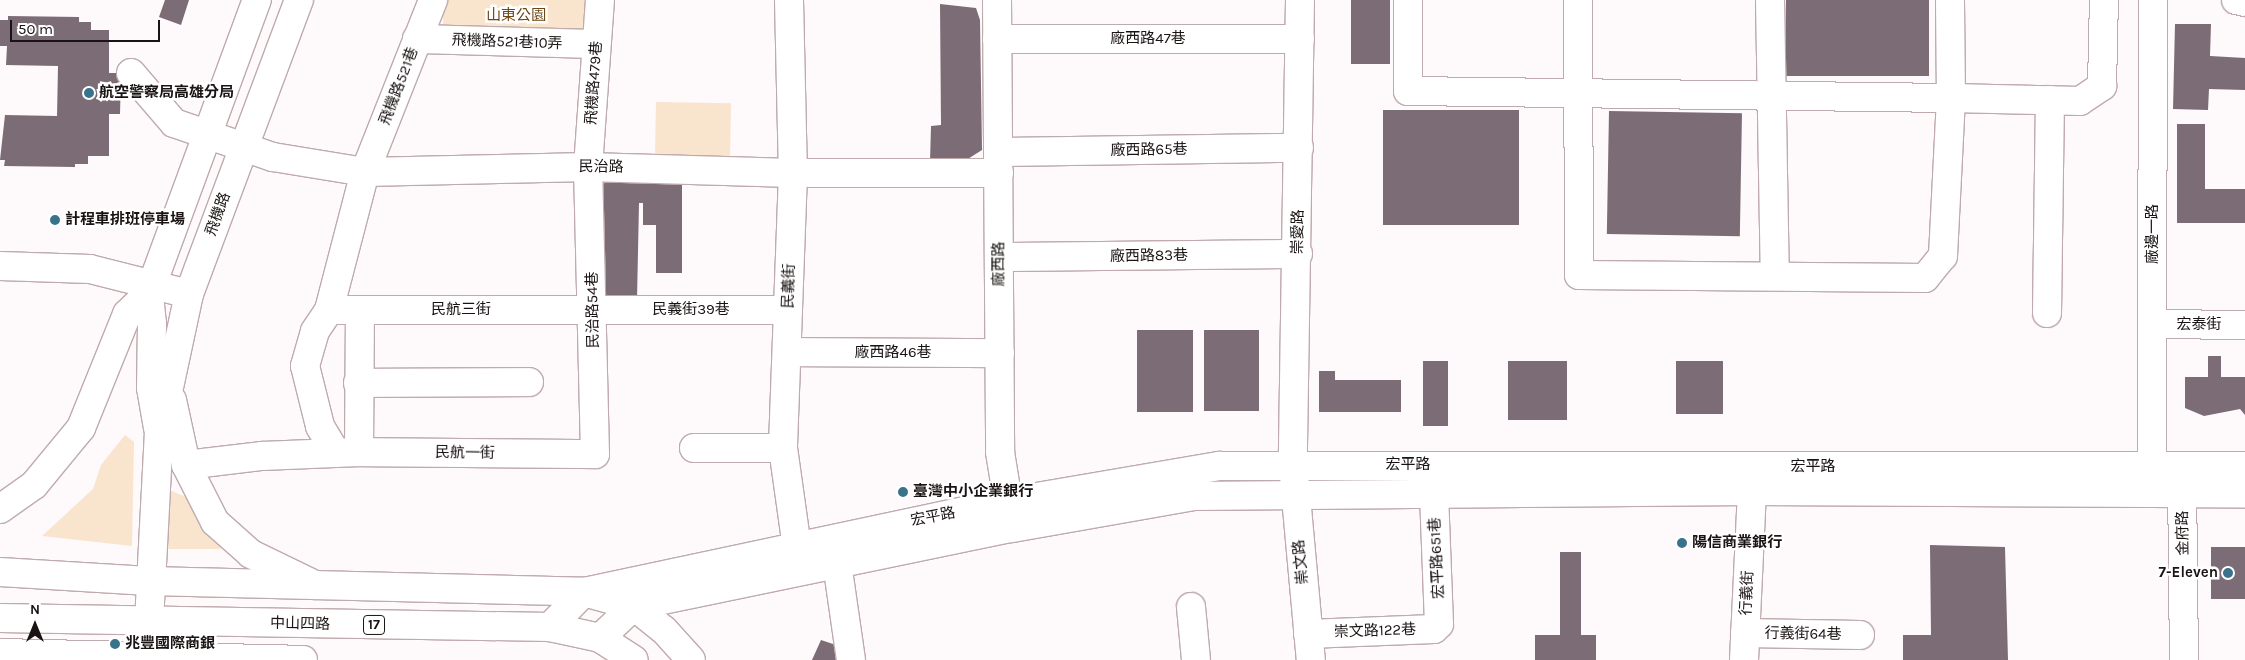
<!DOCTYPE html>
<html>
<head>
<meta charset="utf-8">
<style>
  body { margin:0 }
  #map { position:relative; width:2245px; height:660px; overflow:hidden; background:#fef9fa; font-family:Karla,"Noto Sans TC",sans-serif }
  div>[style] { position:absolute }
  .green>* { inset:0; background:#f9e4ce; transform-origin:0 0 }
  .building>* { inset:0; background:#7c6c75; transform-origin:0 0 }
  .roads { filter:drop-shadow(1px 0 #bfaaad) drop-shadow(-1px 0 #bfaaad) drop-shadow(0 1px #bfaaad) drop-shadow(0 -1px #bfaaad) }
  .minor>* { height:28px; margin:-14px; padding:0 14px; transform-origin:14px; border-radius:14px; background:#fff }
  .major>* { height:28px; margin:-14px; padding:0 14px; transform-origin:14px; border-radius:14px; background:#fff }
  .dots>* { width:14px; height:14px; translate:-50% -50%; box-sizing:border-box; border:2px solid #fff; border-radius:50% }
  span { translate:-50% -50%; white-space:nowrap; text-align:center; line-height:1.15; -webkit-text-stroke:5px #fff; paint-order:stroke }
  .shield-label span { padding:1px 4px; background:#fff; border:1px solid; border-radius:4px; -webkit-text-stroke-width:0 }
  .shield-label { font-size:14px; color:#1a1313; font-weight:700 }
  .park-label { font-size:15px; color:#6e4614 }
  .street-label { font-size:15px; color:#1a1313 }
  .poi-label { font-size:15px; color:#1a1313; font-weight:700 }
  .left { translate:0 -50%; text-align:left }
  .right { translate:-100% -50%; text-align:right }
  .north { position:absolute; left:10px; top:600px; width:50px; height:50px; -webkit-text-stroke:4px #fff; paint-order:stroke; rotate:0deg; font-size:14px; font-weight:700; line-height:20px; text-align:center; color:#1a1313 }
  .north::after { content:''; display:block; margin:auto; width:18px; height:22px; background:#1a1313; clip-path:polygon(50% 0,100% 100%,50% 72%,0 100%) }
  .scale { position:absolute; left:10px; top:20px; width:150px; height:22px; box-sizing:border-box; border:2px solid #1a1313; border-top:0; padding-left:6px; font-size:15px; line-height:18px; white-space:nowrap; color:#1a1313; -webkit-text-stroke:4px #fff; paint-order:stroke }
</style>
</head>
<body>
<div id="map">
  <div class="green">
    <div style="left:443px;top:0;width:152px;height:35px"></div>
    <div style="left:656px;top:102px;width:75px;height:55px;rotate:1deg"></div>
    <div style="clip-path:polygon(125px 435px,134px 442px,132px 546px,42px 536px,93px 489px,101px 465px)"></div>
    <div style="clip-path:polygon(167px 489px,186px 497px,221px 549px,167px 549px)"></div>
  </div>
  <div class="building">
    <div style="clip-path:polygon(165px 0,189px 0,181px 25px,159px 17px)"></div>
    <div style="left:1351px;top:0;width:39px;height:64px"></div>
    <div style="left:1786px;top:0;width:143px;height:76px"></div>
    <div style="clip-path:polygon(940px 4px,976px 8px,980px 20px,982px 150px,963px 162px,930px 162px,931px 126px,941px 125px)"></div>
    <div style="clip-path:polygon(8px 16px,79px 17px,79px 22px,91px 22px,91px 30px,109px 30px,109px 73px,121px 73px,120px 114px,109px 114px,109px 156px,88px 156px,88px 164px,75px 164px,75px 167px,4px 166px,5px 160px,0 160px,5px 115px,57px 116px,58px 66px,6px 65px,7px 46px,0 46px,0 20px,8px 20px)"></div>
    <div style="clip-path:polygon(2175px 24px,2211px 24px,2210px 56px,2245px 58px,2245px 90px,2209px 89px,2208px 110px,2173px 109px)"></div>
    <div style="left:1519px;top:110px;width:115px;height:136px;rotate:90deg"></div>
    <div style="left:1609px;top:111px;width:133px;height:123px;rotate:1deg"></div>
    <div style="clip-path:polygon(2177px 124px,2205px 124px,2205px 189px,2245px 189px,2245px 223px,2177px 223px)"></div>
    <div style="clip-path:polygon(613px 177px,682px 177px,682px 273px,656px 273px,656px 225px,643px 225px,643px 203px,639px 203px,637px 300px,599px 300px,599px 187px)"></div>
    <div style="left:1137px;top:330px;width:56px;height:82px"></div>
    <div style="left:1204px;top:330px;width:55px;height:81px"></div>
    <div style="clip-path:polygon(2208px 356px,2221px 356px,2221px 377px,2245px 377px,2245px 415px,2240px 409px,2204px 416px,2185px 408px,2185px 377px,2208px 377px)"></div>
    <div style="left:1423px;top:361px;width:25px;height:65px"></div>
    <div style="left:1508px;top:361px;width:59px;height:59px"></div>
    <div style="left:1676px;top:361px;width:47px;height:53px"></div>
    <div style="clip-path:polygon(1319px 371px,1335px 371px,1335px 380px,1401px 380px,1401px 412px,1319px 412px)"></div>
    <div style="clip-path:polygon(1930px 545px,2005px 547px,2008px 660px,1903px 660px,1903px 635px,1931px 635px)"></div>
    <div style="left:2211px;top:547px;width:34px;height:52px"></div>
    <div style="clip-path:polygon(1560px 552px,1581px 552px,1581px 635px,1596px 635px,1596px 660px,1535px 660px,1535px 635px,1560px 635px)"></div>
    <div style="clip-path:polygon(821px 640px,842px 647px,843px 660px,812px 660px)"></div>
  </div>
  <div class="roads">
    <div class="minor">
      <div style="left:789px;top:0;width:173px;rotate:88.7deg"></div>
      <div style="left:793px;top:173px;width:275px;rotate:92.1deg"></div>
      <div style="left:783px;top:448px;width:115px;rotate:82deg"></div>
      <div style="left:997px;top:0;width:452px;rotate:89.6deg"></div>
      <div style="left:1000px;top:452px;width:69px;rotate:80.8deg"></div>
      <div style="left:1300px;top:0;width:464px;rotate:90.9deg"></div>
      <div style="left:1293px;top:464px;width:197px;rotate:84.8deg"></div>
      <div style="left:1408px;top:0;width:91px;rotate:90deg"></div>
      <div style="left:1408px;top:91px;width:543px;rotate:0.74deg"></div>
      <div style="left:1951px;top:98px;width:98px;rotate:-90.6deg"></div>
      <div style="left:1578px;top:0;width:275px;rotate:89.8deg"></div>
      <div style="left:1579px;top:275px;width:346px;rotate:0.5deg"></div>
      <div style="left:1925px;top:278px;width:28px;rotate:-51deg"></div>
      <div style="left:1943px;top:256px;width:158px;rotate:-87.1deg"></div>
      <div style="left:1951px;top:98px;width:129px;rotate:1.3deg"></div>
      <div style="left:2080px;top:101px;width:27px;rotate:-34deg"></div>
      <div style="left:2102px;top:86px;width:86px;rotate:-88.7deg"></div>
      <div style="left:1770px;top:0;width:276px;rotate:89deg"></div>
      <div style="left:2236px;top:0;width:9px;rotate:13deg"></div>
      <div style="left:417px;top:39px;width:179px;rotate:1.6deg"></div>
      <div style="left:997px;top:39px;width:303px"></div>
      <div style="left:131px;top:73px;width:66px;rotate:49.3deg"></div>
      <div style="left:174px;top:123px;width:105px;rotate:19deg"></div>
      <div style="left:273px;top:157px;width:93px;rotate:9.3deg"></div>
      <div style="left:365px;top:172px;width:223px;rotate:-1.3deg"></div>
      <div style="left:588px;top:167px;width:205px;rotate:1.7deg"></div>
      <div style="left:793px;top:173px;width:206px"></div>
      <div style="left:998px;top:152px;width:301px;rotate:-0.8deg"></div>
      <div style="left:999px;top:257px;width:299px;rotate:-0.6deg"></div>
      <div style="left:0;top:266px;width:90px;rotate:1.9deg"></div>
      <div style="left:90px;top:269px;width:102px;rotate:14.2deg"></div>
      <div style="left:329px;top:310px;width:459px"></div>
      <div style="left:2047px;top:313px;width:213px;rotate:-89.2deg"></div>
      <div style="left:2152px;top:324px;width:93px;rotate:0.6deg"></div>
      <div style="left:787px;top:352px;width:213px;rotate:0.3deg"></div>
      <div style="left:358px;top:383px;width:171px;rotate:-0.3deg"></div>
      <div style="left:172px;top:400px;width:66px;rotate:77.8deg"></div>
      <div style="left:186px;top:465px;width:64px;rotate:63deg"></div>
      <div style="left:215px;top:522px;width:48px;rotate:41.6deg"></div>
      <div style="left:251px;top:554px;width:71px;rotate:25.8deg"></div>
      <div style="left:158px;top:428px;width:41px;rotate:-99.9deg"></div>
      <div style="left:151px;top:388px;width:64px;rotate:-89.1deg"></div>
      <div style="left:152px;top:324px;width:31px;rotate:-96deg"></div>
      <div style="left:149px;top:293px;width:312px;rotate:-69.8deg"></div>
      <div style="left:694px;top:448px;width:89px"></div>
      <div style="left:359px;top:452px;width:142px;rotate:-89.6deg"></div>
      <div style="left:336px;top:453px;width:31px;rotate:-121deg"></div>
      <div style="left:320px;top:426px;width:62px;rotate:-104deg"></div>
      <div style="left:305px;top:366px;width:36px;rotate:-74deg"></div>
      <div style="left:315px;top:331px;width:25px;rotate:-56deg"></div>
      <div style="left:329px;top:310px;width:143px;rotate:-75.4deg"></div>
      <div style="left:365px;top:172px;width:185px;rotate:-68.4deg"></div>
      <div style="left:186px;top:465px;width:77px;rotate:-6.8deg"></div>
      <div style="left:262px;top:456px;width:97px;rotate:-2.4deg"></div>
      <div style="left:359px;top:452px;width:236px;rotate:0.5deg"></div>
      <div style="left:595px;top:454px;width:287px;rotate:-91.4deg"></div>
      <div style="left:588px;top:167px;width:167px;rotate:-85.9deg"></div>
      <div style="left:2152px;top:468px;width:468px;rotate:-89.9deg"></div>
      <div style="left:2182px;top:475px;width:185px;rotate:89.4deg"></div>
      <div style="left:0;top:509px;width:42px;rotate:-35.2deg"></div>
      <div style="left:34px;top:485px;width:74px;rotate:-50.5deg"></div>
      <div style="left:81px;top:428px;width:123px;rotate:-68deg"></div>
      <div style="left:127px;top:314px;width:30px;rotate:-44deg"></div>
      <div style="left:837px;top:563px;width:98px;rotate:81.8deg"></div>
      <div style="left:1191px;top:607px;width:53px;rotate:84.6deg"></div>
      <div style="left:550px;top:627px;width:49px;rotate:-45.8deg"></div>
      <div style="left:584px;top:592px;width:433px;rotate:-12deg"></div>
      <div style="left:1008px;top:502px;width:214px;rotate:-9.7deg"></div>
      <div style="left:1219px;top:466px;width:1026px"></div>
      <div style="left:1745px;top:633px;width:115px;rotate:1deg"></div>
      <div style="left:1308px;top:634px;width:126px;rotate:-2.3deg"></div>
      <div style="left:1434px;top:629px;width:7px;rotate:-45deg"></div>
      <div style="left:1439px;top:624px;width:132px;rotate:-92.2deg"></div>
      <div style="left:600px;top:638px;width:47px;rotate:-43.3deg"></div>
      <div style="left:634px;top:606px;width:386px;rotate:-11.7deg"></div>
      <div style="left:1012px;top:528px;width:184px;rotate:-10deg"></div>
      <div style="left:1193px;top:496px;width:560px;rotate:-0.51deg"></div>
      <div style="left:1753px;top:491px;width:492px;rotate:0.3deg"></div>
      <div style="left:0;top:653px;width:303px;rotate:1.3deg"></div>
      <div style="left:147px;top:660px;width:226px;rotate:-87deg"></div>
      <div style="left:159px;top:434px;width:143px;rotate:-77.9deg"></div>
      <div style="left:189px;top:294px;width:314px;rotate:-69.5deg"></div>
      <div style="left:1744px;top:660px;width:188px;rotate:-87.3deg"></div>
    </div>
    <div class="major">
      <div style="left:0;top:572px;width:149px;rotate:3.5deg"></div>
      <div style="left:149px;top:581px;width:435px;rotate:1.4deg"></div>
      <div style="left:584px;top:592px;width:52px;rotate:15.6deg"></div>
      <div style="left:634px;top:606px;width:38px;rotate:39deg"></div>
      <div style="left:664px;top:630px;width:40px;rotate:48deg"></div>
      <div style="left:0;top:618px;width:550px;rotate:0.94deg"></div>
      <div style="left:550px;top:627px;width:51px;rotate:12.4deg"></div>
      <div style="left:600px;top:638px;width:40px;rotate:32.9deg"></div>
    </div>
  </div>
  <div class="dots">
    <div style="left:89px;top:93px;background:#38738b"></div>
    <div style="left:55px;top:220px;background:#38738b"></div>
    <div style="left:903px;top:492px;background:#38738b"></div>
    <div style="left:1682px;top:543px;background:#38738b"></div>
    <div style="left:2228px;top:573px;background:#38738b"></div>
    <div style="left:115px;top:644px;background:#38738b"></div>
  </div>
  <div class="shield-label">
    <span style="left:374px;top:625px">17</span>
  </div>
  <div class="park-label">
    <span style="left:516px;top:16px">山東公園</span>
  </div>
  <div class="street-label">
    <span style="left:1148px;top:39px">廠西路47巷</span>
    <span style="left:507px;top:42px;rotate:2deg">飛機路521巷10弄</span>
    <span style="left:594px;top:83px;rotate:-86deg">飛機路479巷</span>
    <span style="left:399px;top:86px;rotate:-69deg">飛機路521巷</span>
    <span style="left:1149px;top:150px;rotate:-1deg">廠西路65巷</span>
    <span style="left:601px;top:167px;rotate:1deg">民治路</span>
    <span style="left:218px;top:214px;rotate:-70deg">飛機路</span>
    <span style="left:1298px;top:232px;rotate:-89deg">崇愛路</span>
    <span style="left:2153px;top:234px;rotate:-90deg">廠邊一路</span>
    <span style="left:1149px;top:256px;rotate:-1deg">廠西路83巷</span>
    <span style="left:999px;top:264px;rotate:-90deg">廠西路</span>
    <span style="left:789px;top:286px;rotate:-88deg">民義街</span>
    <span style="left:461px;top:310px">民航三街</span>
    <span style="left:593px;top:310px;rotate:-91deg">民治路54巷</span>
    <span style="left:691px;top:310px">民義街39巷</span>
    <span style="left:2199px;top:325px">宏泰街</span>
    <span style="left:893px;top:353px">廠西路46巷</span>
    <span style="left:465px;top:453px;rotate:1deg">民航一街</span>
    <span style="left:1408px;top:465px">宏平路</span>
    <span style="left:1813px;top:467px">宏平路</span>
    <span style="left:933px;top:517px;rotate:-11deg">宏平路</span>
    <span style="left:2183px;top:533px;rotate:-91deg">金府路</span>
    <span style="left:1437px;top:558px;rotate:-93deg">宏平路651巷</span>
    <span style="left:1301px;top:562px;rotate:-96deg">崇文路</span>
    <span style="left:1747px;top:593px;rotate:-87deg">行義街</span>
    <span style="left:300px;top:624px;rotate:1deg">中山四路</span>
    <span style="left:1375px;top:631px;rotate:-2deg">崇文路122巷</span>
    <span style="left:1803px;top:634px;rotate:1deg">行義街64巷</span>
  </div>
  <div class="poi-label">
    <span class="left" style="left:99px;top:93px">航空警察局高雄分局</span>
    <span class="left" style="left:65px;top:220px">計程車排班停車場</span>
    <span class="left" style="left:913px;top:492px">臺灣中小企業銀行</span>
    <span class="left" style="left:1692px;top:543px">陽信商業銀行</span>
    <span class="right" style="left:2218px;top:573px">7-Eleven</span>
    <span class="left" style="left:125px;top:644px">兆豐國際商銀</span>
  </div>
  <div class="north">N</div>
  <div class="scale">50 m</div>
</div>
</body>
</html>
